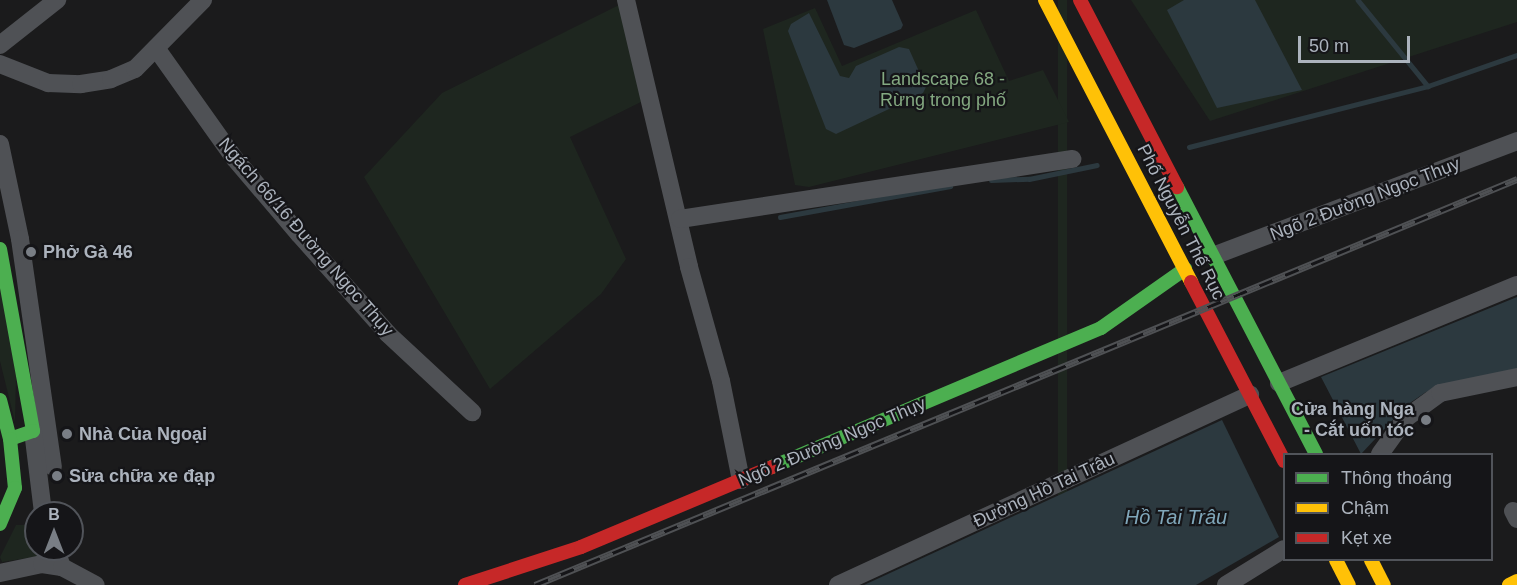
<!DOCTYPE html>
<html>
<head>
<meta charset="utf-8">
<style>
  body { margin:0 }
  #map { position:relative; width:1517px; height:585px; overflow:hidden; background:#1b1b1c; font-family:Arial,sans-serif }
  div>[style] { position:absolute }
  .green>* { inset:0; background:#1e261f; transform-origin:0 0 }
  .water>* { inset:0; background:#2c393f }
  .stream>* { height:4.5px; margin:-2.25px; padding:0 2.25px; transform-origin:2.25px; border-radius:2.25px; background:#2c393f }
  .street>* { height:18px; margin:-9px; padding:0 9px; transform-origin:9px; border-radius:9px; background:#4f5155 }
  .fast>* { height:14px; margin:-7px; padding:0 7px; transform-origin:7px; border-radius:7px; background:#4caf50 }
  .slow>* { height:14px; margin:-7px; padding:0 7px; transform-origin:7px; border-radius:7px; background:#ffc107 }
  .jam>* { height:14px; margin:-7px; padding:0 7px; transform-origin:7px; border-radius:7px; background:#c62828 }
  .rail>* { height:7px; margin-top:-3.5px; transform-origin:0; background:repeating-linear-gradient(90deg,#151518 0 14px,#4f5154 0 28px); box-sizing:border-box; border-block:2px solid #4f5154 }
  .dots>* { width:16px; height:16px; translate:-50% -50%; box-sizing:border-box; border:3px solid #151518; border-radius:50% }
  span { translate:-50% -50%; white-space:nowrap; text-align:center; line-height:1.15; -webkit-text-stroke:4.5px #151518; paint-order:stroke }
  .park-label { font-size:18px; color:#84a981 }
  .street-label { font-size:18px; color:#acb3bd }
  .poi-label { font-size:18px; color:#acb3bd; font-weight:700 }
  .left { translate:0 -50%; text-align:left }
  .right { translate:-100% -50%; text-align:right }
  .water-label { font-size:20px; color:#80a7ba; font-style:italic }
  .legend { position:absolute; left:1283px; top:453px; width:210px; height:108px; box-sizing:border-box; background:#151518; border:2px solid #51545a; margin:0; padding:8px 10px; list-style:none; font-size:18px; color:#acb3bd }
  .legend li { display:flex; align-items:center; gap:12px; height:30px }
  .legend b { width:30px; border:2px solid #51545a }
  .north { position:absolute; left:24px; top:501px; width:60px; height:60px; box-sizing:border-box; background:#151518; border:2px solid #51545a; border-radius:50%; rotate:0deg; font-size:16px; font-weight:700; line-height:24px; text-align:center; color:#acb3bd }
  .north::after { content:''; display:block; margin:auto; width:21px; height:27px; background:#797e85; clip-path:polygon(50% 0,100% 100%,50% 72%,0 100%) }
  .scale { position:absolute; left:1298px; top:36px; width:112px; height:27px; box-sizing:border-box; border:3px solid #acb3bd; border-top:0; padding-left:8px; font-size:18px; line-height:21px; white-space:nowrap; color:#acb3bd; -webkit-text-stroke:4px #151518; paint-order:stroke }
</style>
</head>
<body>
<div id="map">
  <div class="green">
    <div style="left:1058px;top:0;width:9px;height:512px"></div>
    <div style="clip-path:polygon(1131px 0,1517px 0,1517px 22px,1210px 121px)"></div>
    <div style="clip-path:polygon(621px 4px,645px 100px,570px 137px,626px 259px,601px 294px,490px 389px,364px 177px,442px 93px)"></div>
    <div style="clip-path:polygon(815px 8px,842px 66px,976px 10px,1009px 81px,1043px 70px,1069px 122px,809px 187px,795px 185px,763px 29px)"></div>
    <div style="clip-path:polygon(0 272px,16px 376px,15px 422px,0 361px)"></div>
    <div style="clip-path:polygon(16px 525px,26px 525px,36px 538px,36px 549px,43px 549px,40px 556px,2px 562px,0 557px)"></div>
  </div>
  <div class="water">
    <div style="clip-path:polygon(827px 0,892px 0,903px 25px,901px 29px,854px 48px,844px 45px)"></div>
    <div style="clip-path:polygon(1184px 0,1255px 0,1302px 90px,1217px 108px,1167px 10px)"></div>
    <div style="clip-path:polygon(809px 13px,840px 76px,849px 78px,856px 66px,899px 47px,909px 49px,926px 87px,923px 93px,836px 134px,826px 129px,788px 31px,791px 24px)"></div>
    <div style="clip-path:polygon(1517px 297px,1517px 373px,1426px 392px,1407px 405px,1361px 454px,1321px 377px)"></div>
    <div style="clip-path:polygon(1222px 420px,1279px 537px,1196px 585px,864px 585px)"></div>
  </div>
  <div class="stream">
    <div style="left:1358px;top:0;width:111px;rotate:50.9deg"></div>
    <div style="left:1189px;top:147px;width:247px;rotate:-14.3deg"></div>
    <div style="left:1428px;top:86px;width:94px;rotate:-19.2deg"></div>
    <div style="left:991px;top:180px;width:38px;rotate:-2deg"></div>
    <div style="left:1029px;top:179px;width:69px;rotate:-11.6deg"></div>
    <div style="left:780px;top:217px;width:173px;rotate:-10.3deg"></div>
  </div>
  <div class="street">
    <div style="left:626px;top:0;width:274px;rotate:76.7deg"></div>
    <div style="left:689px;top:267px;width:118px;rotate:74.3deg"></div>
    <div style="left:721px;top:381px;width:101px;rotate:78.6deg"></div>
    <div style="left:0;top:45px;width:73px;rotate:-38.3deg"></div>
    <div style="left:156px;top:48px;width:136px;rotate:54.6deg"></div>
    <div style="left:235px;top:159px;width:99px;rotate:49.5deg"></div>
    <div style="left:299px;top:234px;width:134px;rotate:48.3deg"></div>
    <div style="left:388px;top:334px;width:115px;rotate:42.9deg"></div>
    <div style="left:0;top:64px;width:52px;rotate:21.6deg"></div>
    <div style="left:48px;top:83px;width:33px;rotate:2deg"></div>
    <div style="left:81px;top:84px;width:30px;rotate:-9deg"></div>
    <div style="left:111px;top:79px;width:26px;rotate:-23deg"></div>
    <div style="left:135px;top:69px;width:97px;rotate:-45.4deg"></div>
    <div style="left:0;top:144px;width:97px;rotate:78.1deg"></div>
    <div style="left:20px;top:239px;width:230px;rotate:81.8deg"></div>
    <div style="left:680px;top:219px;width:397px;rotate:-8.7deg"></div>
    <div style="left:1213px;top:256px;width:325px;rotate:-20.7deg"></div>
    <div style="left:1279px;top:383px;width:257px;rotate:-22.4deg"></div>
    <div style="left:33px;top:431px;width:83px;rotate:83deg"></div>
    <div style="left:1380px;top:454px;width:44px;rotate:-54.2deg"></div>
    <div style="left:1406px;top:418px;width:42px;rotate:-36.3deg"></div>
    <div style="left:1440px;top:393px;width:79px;rotate:-11.7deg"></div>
    <div style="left:1513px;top:511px;width:9px;rotate:63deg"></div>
    <div style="left:56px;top:549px;width:19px;rotate:72deg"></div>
    <div style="left:0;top:573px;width:43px;rotate:-12.1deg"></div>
    <div style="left:42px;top:564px;width:20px;rotate:9deg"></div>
    <div style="left:62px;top:567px;width:38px;rotate:28deg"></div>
    <div style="left:838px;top:585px;width:454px;rotate:-24.8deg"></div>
    <div style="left:1226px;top:585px;width:68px;rotate:-31.8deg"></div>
  </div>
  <div class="fast">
    <div style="left:1177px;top:187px;width:301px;rotate:62.5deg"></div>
    <div style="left:0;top:249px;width:185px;rotate:79.7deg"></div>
    <div style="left:33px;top:431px;width:24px;rotate:161deg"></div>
    <div style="left:0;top:400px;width:40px;rotate:75.6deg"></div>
    <div style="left:10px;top:439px;width:49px;rotate:84.2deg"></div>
    <div style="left:15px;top:488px;width:39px;rotate:113deg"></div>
    <div style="left:772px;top:467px;width:357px;rotate:-22.9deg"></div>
    <div style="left:1101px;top:328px;width:103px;rotate:-35.1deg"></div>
  </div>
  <div class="slow">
    <div style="left:1045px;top:0;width:318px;rotate:62.6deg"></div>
    <div style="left:1336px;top:560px;width:28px;rotate:63deg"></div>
    <div style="left:1371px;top:560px;width:28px;rotate:63deg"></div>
    <div style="left:1509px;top:585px;width:9px;rotate:-27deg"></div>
  </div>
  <div class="jam">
    <div style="left:1080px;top:0;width:211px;rotate:62.6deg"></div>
    <div style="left:1191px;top:282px;width:202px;rotate:62.5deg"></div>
    <div style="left:465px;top:585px;width:122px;rotate:-18.1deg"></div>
    <div style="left:581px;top:547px;width:207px;rotate:-22.7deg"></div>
  </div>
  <div class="rail">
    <div style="left:535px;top:585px;width:1063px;rotate:-22.46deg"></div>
  </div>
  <div class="dots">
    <div style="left:31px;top:252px;background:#797e85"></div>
    <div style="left:1426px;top:420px;background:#797e85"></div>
    <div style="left:67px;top:434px;background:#797e85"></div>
    <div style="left:57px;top:476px;background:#797e85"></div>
  </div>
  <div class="park-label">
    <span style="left:943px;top:90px">Landscape 68 -<br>Rừng trong phố</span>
  </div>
  <div class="street-label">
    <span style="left:1365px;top:199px;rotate:-21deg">Ngõ 2 Đường Ngọc Thụy</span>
    <span style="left:1181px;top:222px;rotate:63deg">Phố Nguyễn Thế Rục</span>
    <span style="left:306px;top:237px;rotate:49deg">Ngách 66/16 Đường Ngọc Thụy</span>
    <span style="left:832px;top:442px;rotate:-23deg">Ngõ 2 Đường Ngọc Thụy</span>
    <span style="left:1044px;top:490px;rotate:-25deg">Đường Hồ Tai Trâu</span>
  </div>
  <div class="poi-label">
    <span class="left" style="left:43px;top:252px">Phở Gà 46</span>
    <span class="right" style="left:1414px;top:420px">Cửa hàng Nga<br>- Cắt uốn tóc</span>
    <span class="left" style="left:79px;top:434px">Nhà Của Ngoại</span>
    <span class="left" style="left:69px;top:476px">Sửa chữa xe đạp</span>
  </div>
  <div class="water-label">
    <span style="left:1176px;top:517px">Hồ Tai Trâu</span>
  </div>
  <ul class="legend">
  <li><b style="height:8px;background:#4caf50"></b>Thông thoáng</li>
  <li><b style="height:8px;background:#ffc107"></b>Chậm</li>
  <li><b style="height:8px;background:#c62828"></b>Kẹt xe</li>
  </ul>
  <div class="north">B</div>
  <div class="scale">50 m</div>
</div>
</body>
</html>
